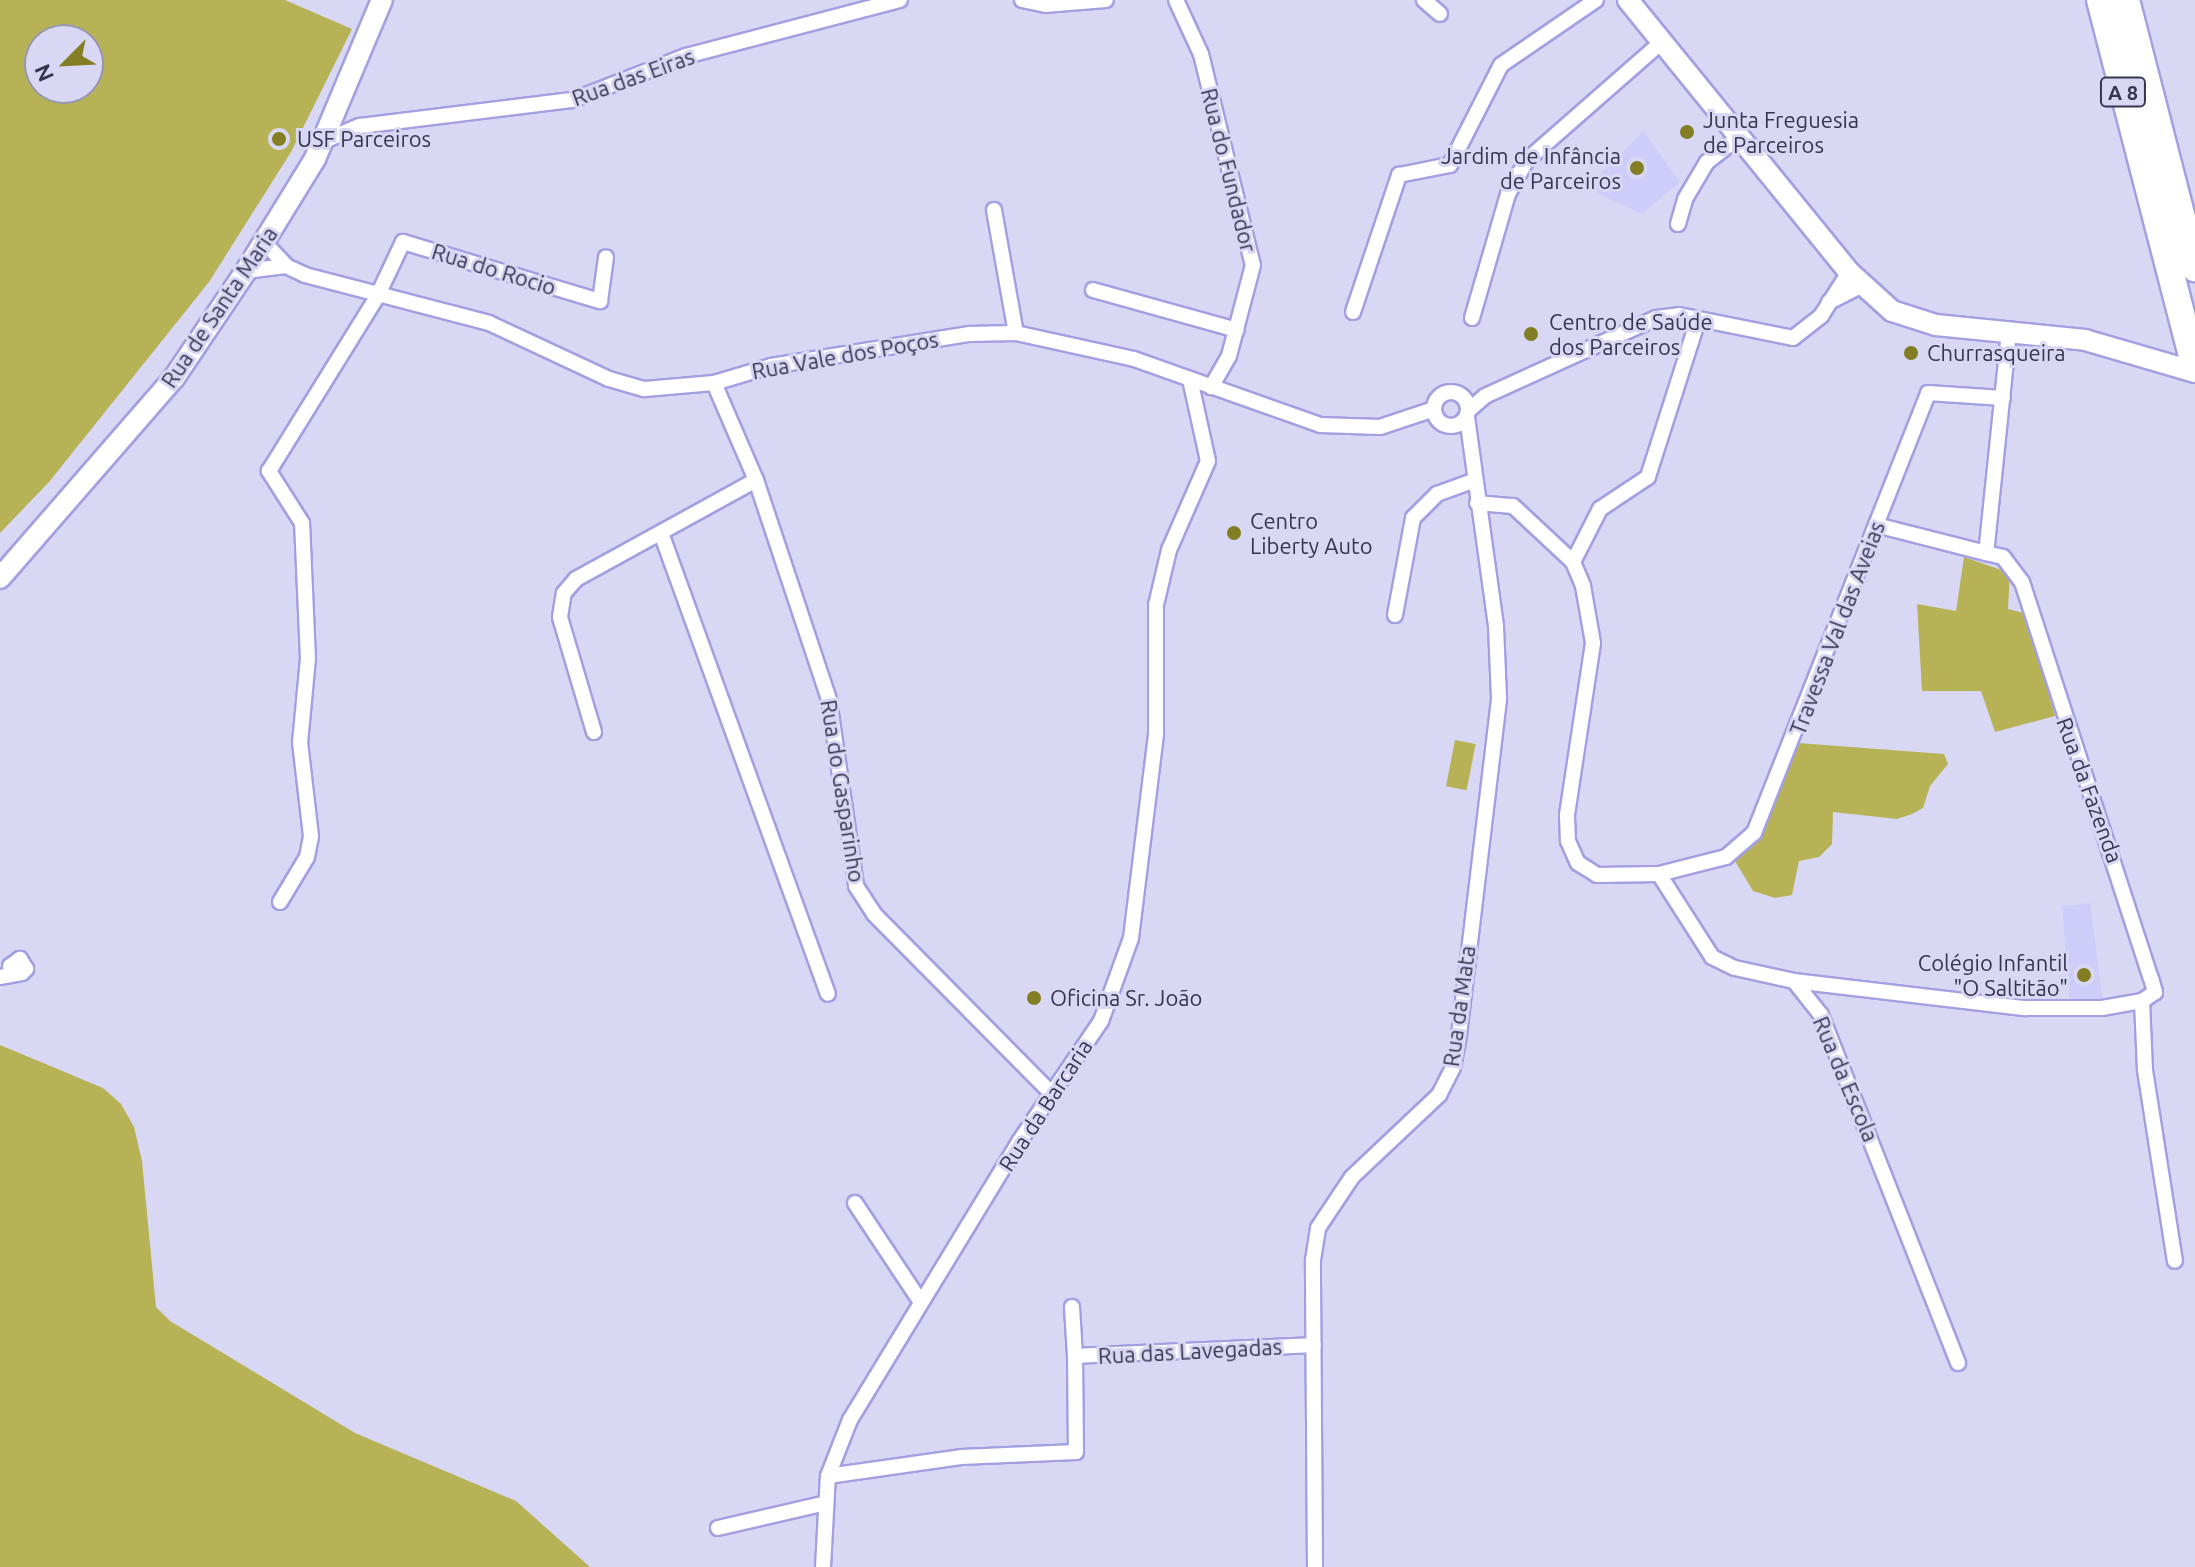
<!DOCTYPE html>
<html>
<head>
<meta charset="utf-8">
<style>
  body { margin:0 }
  #map { position:relative; width:2195px; height:1567px; overflow:hidden; background:#d8d8f4; font-family:Ubuntu,sans-serif }
  div>[style] { position:absolute }
  .built>* { inset:0; background:#cecdfa }
  .green>* { inset:0; background:#b8b256; transform-origin:0 0 }
  .roads { filter:drop-shadow(2px 0 #a3a0e2) drop-shadow(-2px 0 #a3a0e2) drop-shadow(0 2px #a3a0e2) drop-shadow(0 -2px #a3a0e2) }
  .street>* { height:14px; margin:-7px; padding:0 7px; transform-origin:7px; border-radius:7px; background:#fff }
  .street>.ring { margin:-7px; padding:0; box-sizing:content-box; background:none; border:14px solid #fff; border-radius:50% }
  .secondary>* { height:20px; margin:-10px; padding:0 10px; transform-origin:10px; border-radius:10px; background:#fff }
  .highway>* { height:26px; margin:-13px; padding:0 13px; transform-origin:13px; border-radius:13px; background:#fff }
  .dots>* { width:22px; height:22px; translate:-50% -50%; box-sizing:border-box; border:4px solid #d8d8f4; border-radius:50% }
  span { translate:-50% -50%; white-space:nowrap; text-align:center; line-height:1.15; -webkit-text-stroke:6px #d8d8f4; paint-order:stroke }
  .shield-label span { padding:2px 6px; background:#d8d8f4; border:2px solid; border-radius:6px; -webkit-text-stroke-width:0 }
  .shield-label { font-size:20px; color:#373651; font-weight:700 }
  .street-label { font-size:22px; color:#373651 }
  .poi-label { font-size:22px; color:#373651 }
  .left { translate:0 -50%; text-align:left }
  .right { translate:-100% -50%; text-align:right }
  .north { position:absolute; left:24px; top:24px; width:80px; height:80px; box-sizing:border-box; background:#d8d8f4; border:2px solid #9897b3; border-radius:50%; rotate:246deg; font-size:22px; font-weight:700; line-height:32px; text-align:center; color:#373651 }
  .north::after { content:''; display:block; margin:auto; width:28px; height:36px; background:#837d24; clip-path:polygon(50% 0,100% 100%,50% 72%,0 100%) }
</style>
</head>
<body>
<div id="map">
  <div class="built">
    <div style="clip-path:polygon(1643px 131px,1680px 182px,1642px 214px,1586px 188px)"></div>
    <div style="clip-path:polygon(2090px 903px,2103px 1002px,2070px 1006px,2062px 906px)"></div>
  </div>
  <div class="green">
    <div style="clip-path:polygon(evenodd,0 0,285px 0,352px 29px,291px 152px,209px 282px,49px 482px,0 533px,0 0,40px 40px,88px 40px,88px 88px,40px 88px,40px 40px)"></div>
    <div style="clip-path:polygon(1964px 557px,2010px 573px,2008px 609px,2028px 614px,2055px 716px,1995px 732px,1981px 691px,1922px 691px,1917px 604px,1956px 611px)"></div>
    <div style="left:1455px;top:740px;width:21px;height:47px;rotate:11deg"></div>
    <div style="clip-path:polygon(1798px 743px,1944px 754px,1948px 764px,1930px 786px,1923px 808px,1912px 814px,1897px 819px,1833px 812px,1832px 844px,1819px 857px,1799px 861px,1792px 895px,1775px 898px,1753px 891px,1735px 861px,1760px 836px)"></div>
    <div style="clip-path:polygon(0 1045px,103px 1088px,121px 1104px,134px 1127px,142px 1161px,156px 1307px,170px 1321px,355px 1433px,516px 1501px,590px 1567px,0 1567px)"></div>
  </div>
  <div class="roads">
    <div class="street">
      <div style="left:1022px;top:0;width:24px;rotate:12deg"></div>
      <div style="left:1045px;top:5px;width:61px;rotate:-4.7deg"></div>
      <div style="left:1176px;top:0;width:60px;rotate:65.2deg"></div>
      <div style="left:1201px;top:54px;width:217px;rotate:76.2deg"></div>
      <div style="left:1253px;top:265px;width:94px;rotate:104.8deg"></div>
      <div style="left:1229px;top:356px;width:36px;rotate:120deg"></div>
      <div style="left:1424px;top:0;width:21px;rotate:41deg"></div>
      <div style="left:324px;top:141px;width:39px;rotate:-23deg"></div>
      <div style="left:360px;top:126px;width:215px;rotate:-7deg"></div>
      <div style="left:573px;top:100px;width:121px;rotate:-21.3deg"></div>
      <div style="left:686px;top:56px;width:221px;rotate:-14.7deg"></div>
      <div style="left:994px;top:210px;width:125px;rotate:79.9deg"></div>
      <div style="left:1678px;top:224px;width:26px;rotate:-74deg"></div>
      <div style="left:1685px;top:199px;width:43px;rotate:-59.3deg"></div>
      <div style="left:1707px;top:162px;width:41px;rotate:-38deg"></div>
      <div style="left:264px;top:242px;width:33px;rotate:47deg"></div>
      <div style="left:286px;top:266px;width:21px;rotate:25deg"></div>
      <div style="left:305px;top:275px;width:190px;rotate:14.6deg"></div>
      <div style="left:489px;top:323px;width:132px;rotate:25deg"></div>
      <div style="left:609px;top:379px;width:37px;rotate:16deg"></div>
      <div style="left:645px;top:389px;width:69px;rotate:-5deg"></div>
      <div style="left:714px;top:383px;width:59px;rotate:-16.6deg"></div>
      <div style="left:771px;top:366px;width:201px;rotate:-9.2deg"></div>
      <div style="left:969px;top:334px;width:47px;rotate:-1.2deg"></div>
      <div style="left:1016px;top:333px;width:121px;rotate:12.4deg"></div>
      <div style="left:1134px;top:359px;width:197px;rotate:19.5deg"></div>
      <div style="left:1320px;top:425px;width:60px;rotate:1.9deg"></div>
      <div style="left:1380px;top:427px;width:57px;rotate:-18.4deg"></div>
      <div style="left:246px;top:271px;width:40px;rotate:-7.1deg"></div>
      <div style="left:1093px;top:290px;width:149px;rotate:15.5deg"></div>
      <div style="left:1829px;top:302px;width:36px;rotate:-27deg"></div>
      <div style="left:1353px;top:312px;width:145px;rotate:-71.4deg"></div>
      <div style="left:1399px;top:175px;width:52px;rotate:-11.1deg"></div>
      <div style="left:1450px;top:165px;width:112px;rotate:-63deg"></div>
      <div style="left:1501px;top:65px;width:115px;rotate:-34.4deg"></div>
      <div style="left:1472px;top:318px;width:129px;rotate:-73.8deg"></div>
      <div style="left:1508px;top:194px;width:39px;rotate:-61deg"></div>
      <div style="left:1527px;top:160px;width:179px;rotate:-41.2deg"></div>
      <div style="left:1698px;top:320px;width:165px;rotate:107.7deg"></div>
      <div style="left:1648px;top:477px;width:58px;rotate:146.3deg"></div>
      <div style="left:1600px;top:509px;width:59px;rotate:117deg"></div>
      <div style="left:1573px;top:562px;width:26px;rotate:67deg"></div>
      <div style="left:1583px;top:586px;width:58px;rotate:80deg"></div>
      <div style="left:1593px;top:643px;width:174px;rotate:98.6deg"></div>
      <div style="left:1567px;top:815px;width:26px;rotate:88deg"></div>
      <div style="left:1568px;top:841px;width:24px;rotate:66deg"></div>
      <div style="left:1578px;top:863px;width:22px;rotate:32deg"></div>
      <div style="left:1597px;top:875px;width:62px;rotate:-0.9deg"></div>
      <div style="left:1659px;top:874px;width:98px;rotate:57.4deg"></div>
      <div style="left:1712px;top:957px;width:25px;rotate:26deg"></div>
      <div style="left:1735px;top:968px;width:60px;rotate:12.4deg"></div>
      <div style="left:1794px;top:981px;width:43px;rotate:51.5deg"></div>
      <div style="left:1821px;top:1015px;width:374px;rotate:68.5deg"></div>
      <div style="left:2009px;top:332px;width:222px;rotate:95.9deg"></div>
      <div style="left:1986px;top:553px;width:17px;rotate:13deg"></div>
      <div style="left:2003px;top:557px;width:31px;rotate:53deg"></div>
      <div style="left:2022px;top:582px;width:416px;rotate:72deg"></div>
      <div style="left:2151px;top:978px;width:15px;rotate:74deg"></div>
      <div style="left:2155px;top:992px;width:16px;rotate:145deg"></div>
      <div style="left:2142px;top:1001px;width:69px;rotate:87.5deg"></div>
      <div style="left:2145px;top:1070px;width:193px;rotate:81.1deg"></div>
      <div style="left:714px;top:383px;width:106px;rotate:66.6deg"></div>
      <div style="left:756px;top:480px;width:232px;rotate:71.6deg"></div>
      <div style="left:829px;top:700px;width:188px;rotate:81.7deg"></div>
      <div style="left:856px;top:886px;width:33px;rotate:57deg"></div>
      <div style="left:874px;top:914px;width:253px;rotate:45.3deg"></div>
      <div class="ring" style="left:1434px;top:392px;width:20px;height:20px"></div>
      <div style="left:1469px;top:410px;width:21px;rotate:-41deg"></div>
      <div style="left:1485px;top:396px;width:188px;rotate:-24.5deg"></div>
      <div style="left:1656px;top:318px;width:23px;rotate:-7deg"></div>
      <div style="left:1679px;top:315px;width:116px;rotate:11.4deg"></div>
      <div style="left:1793px;top:338px;width:36px;rotate:-38deg"></div>
      <div style="left:1821px;top:316px;width:52px;rotate:-57.5deg"></div>
      <div style="left:1477px;top:503px;width:36px;rotate:5deg"></div>
      <div style="left:1513px;top:506px;width:82px;rotate:43deg"></div>
      <div style="left:1876px;top:525px;width:114px;rotate:14.3deg"></div>
      <div style="left:661px;top:533px;width:490px;rotate:70.1deg"></div>
      <div style="left:1395px;top:615px;width:99px;rotate:-79.5deg"></div>
      <div style="left:1413px;top:518px;width:34px;rotate:-45deg"></div>
      <div style="left:1437px;top:494px;width:38px;rotate:-20deg"></div>
      <div style="left:594px;top:732px;width:120px;rotate:-106.5deg"></div>
      <div style="left:560px;top:617px;width:24px;rotate:-81deg"></div>
      <div style="left:564px;top:593px;width:18px;rotate:-49deg"></div>
      <div style="left:576px;top:579px;width:205px;rotate:-28.8deg"></div>
      <div style="left:1659px;top:874px;width:69px;rotate:-14.2deg"></div>
      <div style="left:1726px;top:857px;width:37px;rotate:-41deg"></div>
      <div style="left:1754px;top:833px;width:473px;rotate:-68.4deg"></div>
      <div style="left:1928px;top:393px;width:75px;rotate:3.8deg"></div>
      <div style="left:280px;top:902px;width:52px;rotate:-59deg"></div>
      <div style="left:307px;top:857px;width:21px;rotate:-79deg"></div>
      <div style="left:311px;top:836px;width:94px;rotate:-96.7deg"></div>
      <div style="left:300px;top:743px;width:84px;rotate:-84.6deg"></div>
      <div style="left:308px;top:659px;width:136px;rotate:-92.5deg"></div>
      <div style="left:302px;top:523px;width:62px;rotate:-122.4deg"></div>
      <div style="left:269px;top:471px;width:205px;rotate:-58.2deg"></div>
      <div style="left:377px;top:297px;width:61px;rotate:-64.7deg"></div>
      <div style="left:403px;top:242px;width:206px;rotate:16.7deg"></div>
      <div style="left:600px;top:301px;width:44px;rotate:-82.2deg"></div>
      <div style="left:0;top:977px;width:22px;rotate:-10deg"></div>
      <div style="left:22px;top:973px;width:6px;rotate:-45deg"></div>
      <div style="left:26px;top:969px;width:12px;rotate:-121deg"></div>
      <div style="left:20px;top:959px;width:12px;rotate:145deg"></div>
      <div style="left:10px;top:966px;width:8px;rotate:60deg"></div>
      <div style="left:1794px;top:981px;width:233px;rotate:6.7deg"></div>
      <div style="left:2025px;top:1008px;width:77px"></div>
      <div style="left:2102px;top:1008px;width:41px;rotate:-9.9deg"></div>
      <div style="left:855px;top:1203px;width:118px;rotate:56.4deg"></div>
      <div style="left:1072px;top:1307px;width:49px;rotate:86.5deg"></div>
      <div style="left:828px;top:1476px;width:134px;rotate:-8.1deg"></div>
      <div style="left:961px;top:1457px;width:115px;rotate:-2.5deg"></div>
      <div style="left:1076px;top:1452px;width:96px;rotate:-90.6deg"></div>
      <div style="left:1075px;top:1356px;width:239px;rotate:-2.6deg"></div>
      <div style="left:718px;top:1528px;width:111px;rotate:-13deg"></div>
      <div style="left:823px;top:1567px;width:91px;rotate:-86.9deg"></div>
      <div style="left:828px;top:1476px;width:60px;rotate:-68.6deg"></div>
      <div style="left:850px;top:1420px;width:325px;rotate:-58.7deg"></div>
      <div style="left:1019px;top:1142px;width:146px;rotate:-55.9deg"></div>
      <div style="left:1101px;top:1021px;width:88px;rotate:-70.1deg"></div>
      <div style="left:1131px;top:938px;width:206px;rotate:-83deg"></div>
      <div style="left:1156px;top:734px;width:129px;rotate:-90deg"></div>
      <div style="left:1156px;top:605px;width:57px;rotate:-76.7deg"></div>
      <div style="left:1169px;top:550px;width:97px;rotate:-66.3deg"></div>
      <div style="left:1208px;top:461px;width:84px;rotate:-102.4deg"></div>
      <div style="left:1315px;top:1567px;width:307px;rotate:-90.4deg"></div>
      <div style="left:1313px;top:1260px;width:32px;rotate:-81deg"></div>
      <div style="left:1318px;top:1228px;width:61px;rotate:-56.3deg"></div>
      <div style="left:1352px;top:1177px;width:120px;rotate:-43.3deg"></div>
      <div style="left:1439px;top:1095px;width:31px;rotate:-63deg"></div>
      <div style="left:1453px;top:1067px;width:33px;rotate:-79deg"></div>
      <div style="left:1459px;top:1035px;width:339px;rotate:-83.2deg"></div>
      <div style="left:1499px;top:698px;width:72px;rotate:-92.4deg"></div>
      <div style="left:1496px;top:626px;width:211px;rotate:-97.9deg"></div>
    </div>
    <div class="secondary">
      <div style="left:1628px;top:0;width:350px;rotate:50.9deg"></div>
      <div style="left:1849px;top:272px;width:58px;rotate:42.2deg"></div>
      <div style="left:1892px;top:311px;width:46px;rotate:17.7deg"></div>
      <div style="left:1936px;top:325px;width:150px;rotate:5.7deg"></div>
      <div style="left:2085px;top:340px;width:115px;rotate:16.2deg"></div>
      <div style="left:0;top:578px;width:265px;rotate:-49deg"></div>
      <div style="left:174px;top:378px;width:129px;rotate:-56.1deg"></div>
      <div style="left:246px;top:271px;width:132px;rotate:-58.4deg"></div>
      <div style="left:315px;top:159px;width:173px;rotate:-67.2deg"></div>
    </div>
    <div class="highway">
      <div style="left:2100px;top:0;width:379px;rotate:75.5deg"></div>
      <div style="left:2126px;top:0;width:277px;rotate:75.6deg"></div>
    </div>
  </div>
  <div class="dots">
    <div style="left:1687px;top:132px;background:#837d24"></div>
    <div style="left:279px;top:139px;background:#837d24"></div>
    <div style="left:1637px;top:168px;background:#837d24"></div>
    <div style="left:1531px;top:334px;background:#837d24"></div>
    <div style="left:1911px;top:353px;background:#837d24"></div>
    <div style="left:1234px;top:533px;background:#837d24"></div>
    <div style="left:2084px;top:975px;background:#837d24"></div>
    <div style="left:1034px;top:998px;background:#837d24"></div>
  </div>
  <div class="shield-label">
    <span style="left:2123px;top:92px">A 8</span>
  </div>
  <div class="street-label">
    <span style="left:633px;top:77px;rotate:-20deg">Rua das Eiras</span>
    <span style="left:1229px;top:170px;rotate:76deg">Rua do Fundador</span>
    <span style="left:494px;top:269px;rotate:17deg">Rua do Rocio</span>
    <span style="left:219px;top:307px;rotate:-56deg">Rua de Santa Maria</span>
    <span style="left:845px;top:355px;rotate:-10deg">Rua Vale dos Poços</span>
    <span style="left:1837px;top:628px;rotate:-69deg">Travessa Val das Aveias</span>
    <span style="left:2090px;top:790px;rotate:70deg">Rua da Fazenda</span>
    <span style="left:843px;top:791px;rotate:81deg">Rua do Gasparinho</span>
    <span style="left:1459px;top:1006px;rotate:-82deg">Rua da Mata</span>
    <span style="left:1846px;top:1079px;rotate:67deg">Rua da Escola</span>
    <span style="left:1045px;top:1105px;rotate:-57deg">Rua da Barcaria</span>
    <span style="left:1190px;top:1351px;rotate:-3deg">Rua das Lavegadas</span>
  </div>
  <div class="poi-label">
    <span class="left" style="left:1703px;top:132px">Junta Freguesia<br>de Parceiros</span>
    <span class="left" style="left:297px;top:139px">USF Parceiros</span>
    <span class="right" style="left:1621px;top:168px">Jardim de Infância<br>de Parceiros</span>
    <span class="left" style="left:1549px;top:334px">Centro de Saúde<br>dos Parceiros</span>
    <span class="left" style="left:1927px;top:353px">Churrasqueira</span>
    <span class="left" style="left:1250px;top:533px">Centro<br>Liberty Auto</span>
    <span class="right" style="left:2068px;top:975px">Colégio Infantil<br>"O Saltitão"</span>
    <span class="left" style="left:1050px;top:998px">Oficina Sr. João</span>
  </div>
  <div class="north">N</div>
</div>
</body>
</html>
